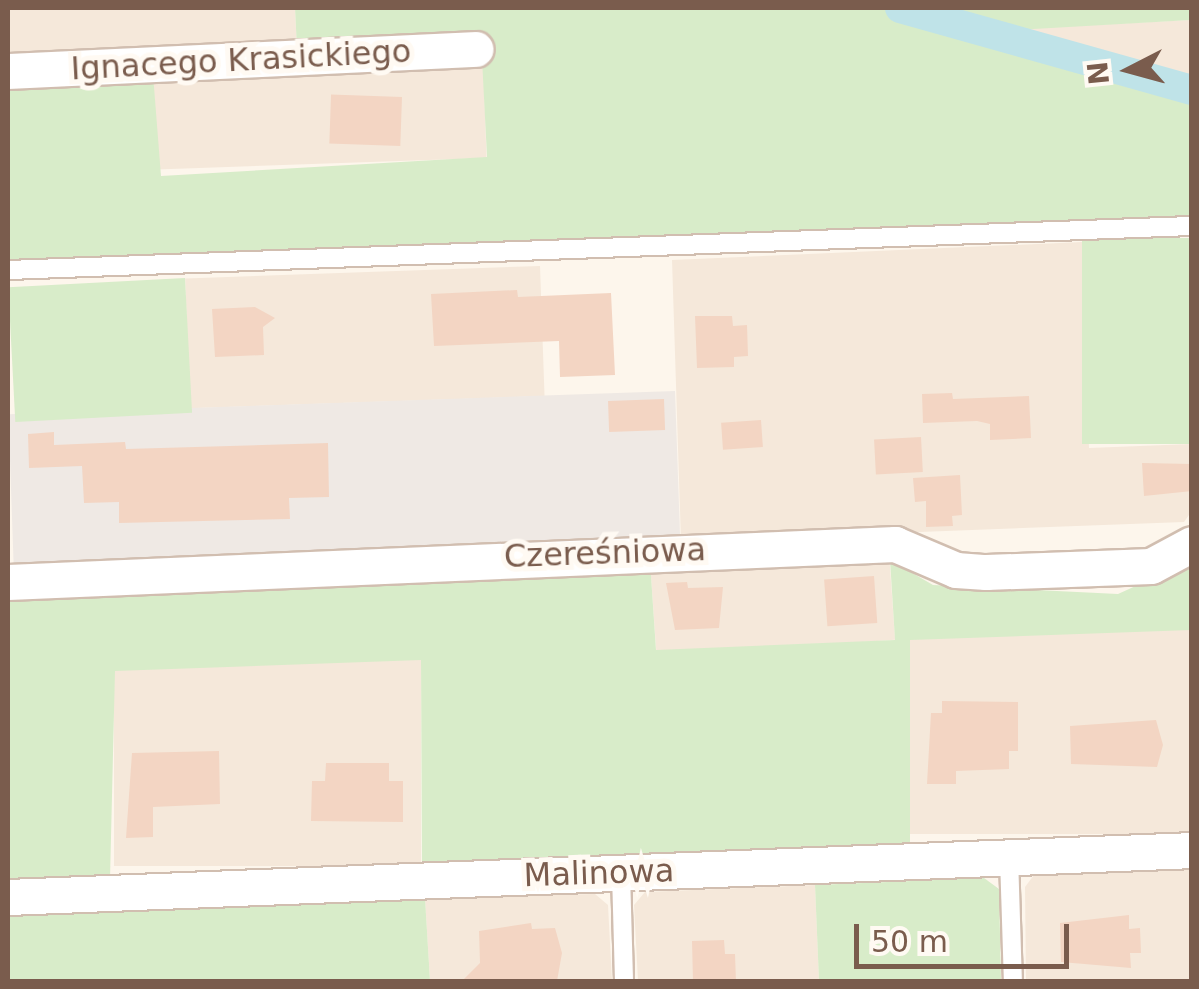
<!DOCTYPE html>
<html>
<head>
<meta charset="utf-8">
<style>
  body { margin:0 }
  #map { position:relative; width:1199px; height:989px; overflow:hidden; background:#fdf6ec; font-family:"DejaVu Sans",sans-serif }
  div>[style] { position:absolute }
  .residential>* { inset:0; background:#f5e8da; transform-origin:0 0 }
  .industrial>* { inset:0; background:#efe9e4; transform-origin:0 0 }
  .green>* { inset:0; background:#d8ecc9; transform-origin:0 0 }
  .canal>* { height:30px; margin:-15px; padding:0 15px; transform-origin:15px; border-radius:15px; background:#bfe3e8 }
  .building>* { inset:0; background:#f3d5c3; transform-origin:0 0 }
  .roads { filter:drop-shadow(2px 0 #d1beb0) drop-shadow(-2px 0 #d1beb0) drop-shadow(0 2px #d1beb0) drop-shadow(0 -2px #d1beb0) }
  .service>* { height:18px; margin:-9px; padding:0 9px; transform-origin:9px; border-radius:9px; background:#fff }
  .minor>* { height:35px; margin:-17.5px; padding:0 17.5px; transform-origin:17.5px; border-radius:17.5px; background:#fff }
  span { translate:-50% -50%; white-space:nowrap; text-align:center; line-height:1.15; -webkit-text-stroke:10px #fffaf3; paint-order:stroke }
  .street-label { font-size:32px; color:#7a5c4d }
  .frame { position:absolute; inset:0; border:10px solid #7a5c4d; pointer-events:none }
  .north { position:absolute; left:1079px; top:20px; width:100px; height:100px; -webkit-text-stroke:8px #fffaf3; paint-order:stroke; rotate:264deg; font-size:28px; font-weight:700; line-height:40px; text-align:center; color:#7a5c4d }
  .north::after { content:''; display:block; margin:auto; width:35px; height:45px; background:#7a5c4d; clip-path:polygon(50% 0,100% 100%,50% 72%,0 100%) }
  .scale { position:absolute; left:854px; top:924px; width:215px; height:45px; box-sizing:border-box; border:5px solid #7a5c4d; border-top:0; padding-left:12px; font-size:30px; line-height:35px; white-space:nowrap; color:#7a5c4d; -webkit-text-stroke:8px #fffaf3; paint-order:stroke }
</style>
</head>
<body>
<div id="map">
  <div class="residential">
    <div style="clip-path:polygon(8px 8px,295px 8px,297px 49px,8px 64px)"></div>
    <div style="clip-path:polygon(1191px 20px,1191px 81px,1010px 29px)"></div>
    <div style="left:483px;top:57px;width:101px;height:330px;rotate:88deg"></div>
    <div style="clip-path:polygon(1082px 242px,1089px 448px,1191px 444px,1191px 512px,1184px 522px,681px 541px,672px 260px)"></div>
    <div style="left:540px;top:266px;width:130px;height:355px;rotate:88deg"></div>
    <div style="left:889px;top:553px;width:87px;height:239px;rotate:86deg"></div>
    <div style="left:1191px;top:630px;width:204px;height:282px;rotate:90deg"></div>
    <div style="left:421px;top:660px;width:206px;height:307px;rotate:90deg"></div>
    <div style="clip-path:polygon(1191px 868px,1191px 981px,1026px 981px,1025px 887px,1034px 875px)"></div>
    <div style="clip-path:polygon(815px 885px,819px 981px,638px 981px,634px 905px,645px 892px)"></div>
    <div style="clip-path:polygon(595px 894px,608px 905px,612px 981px,430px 981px,425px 898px)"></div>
  </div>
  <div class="industrial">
    <div style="left:675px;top:391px;width:150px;height:667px;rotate:88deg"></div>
  </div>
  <div class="green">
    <div style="clip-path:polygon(295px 8px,1191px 8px,1191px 20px,1014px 30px,1191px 81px,1191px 216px,8px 261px,8px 77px,153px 74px,161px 176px,487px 157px,481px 39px,297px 49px)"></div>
    <div style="left:1191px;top:238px;width:206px;height:109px;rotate:90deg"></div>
    <div style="left:185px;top:278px;width:135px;height:177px;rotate:87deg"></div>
    <div style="clip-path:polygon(890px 560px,933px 585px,1118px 594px,1191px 561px,1191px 630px,910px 640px,910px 846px,422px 866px,421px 660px,115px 671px,110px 879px,8px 883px,8px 593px,650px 561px,656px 650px,895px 640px)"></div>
    <div style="clip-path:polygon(984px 878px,999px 889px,1001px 981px,819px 981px,815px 885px)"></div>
    <div style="clip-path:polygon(425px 898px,430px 981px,8px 981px,8px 912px)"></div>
  </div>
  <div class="canal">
    <div style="left:900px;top:8px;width:303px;rotate:15.7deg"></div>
  </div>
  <div class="building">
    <div style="left:402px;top:97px;width:49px;height:71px;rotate:92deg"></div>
    <div style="clip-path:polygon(517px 290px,518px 297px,611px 293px,615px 375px,560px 377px,559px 341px,434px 346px,431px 294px)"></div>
    <div style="clip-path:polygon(255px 307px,275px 318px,263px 327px,264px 355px,215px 357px,212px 309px)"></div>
    <div style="clip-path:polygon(695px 316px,732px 316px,733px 326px,747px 325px,748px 356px,734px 357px,734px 367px,697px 368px)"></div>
    <div style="clip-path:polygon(952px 393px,953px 399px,1029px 396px,1031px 438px,990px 440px,990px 424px,977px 421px,923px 423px,922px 394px)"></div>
    <div style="left:664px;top:399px;width:31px;height:56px;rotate:88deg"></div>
    <div style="left:761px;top:420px;width:27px;height:40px;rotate:86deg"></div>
    <div style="clip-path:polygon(54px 432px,54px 445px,125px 442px,126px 449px,328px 443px,329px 497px,289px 498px,290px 519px,119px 523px,119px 502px,84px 503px,82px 466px,29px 468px,28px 434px)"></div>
    <div style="left:921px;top:437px;width:35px;height:47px;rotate:87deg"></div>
    <div style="clip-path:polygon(1142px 463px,1192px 464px,1192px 491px,1144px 496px)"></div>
    <div style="clip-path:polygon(960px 475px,962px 515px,952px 516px,953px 526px,926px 527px,926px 501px,915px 502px,913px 478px)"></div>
    <div style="left:874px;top:576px;width:47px;height:50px;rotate:86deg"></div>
    <div style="clip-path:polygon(687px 582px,688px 588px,723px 587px,719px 628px,675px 630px,666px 583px)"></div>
    <div style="clip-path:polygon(942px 701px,1018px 702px,1018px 751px,1009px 751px,1009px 769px,956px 771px,956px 784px,927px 784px,931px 713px,942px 713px)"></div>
    <div style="clip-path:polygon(1156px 720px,1163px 745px,1157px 767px,1071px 764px,1070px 726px)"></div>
    <div style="clip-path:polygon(219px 751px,220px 804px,153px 807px,153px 837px,126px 838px,132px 753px)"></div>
    <div style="clip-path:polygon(326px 763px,389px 763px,389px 781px,403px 781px,403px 822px,311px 821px,312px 781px,325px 781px)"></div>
    <div style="clip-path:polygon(1129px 915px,1129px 929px,1140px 928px,1141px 953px,1130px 953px,1131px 968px,1061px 962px,1060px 923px)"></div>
    <div style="clip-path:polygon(531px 923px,532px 929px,555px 928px,562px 953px,557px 981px,461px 982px,480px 963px,479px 931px)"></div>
    <div style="clip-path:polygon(724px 940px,725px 954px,735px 954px,736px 982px,693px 982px,692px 941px)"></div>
  </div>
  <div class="roads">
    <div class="service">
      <div style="left:8px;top:270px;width:1185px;rotate:-2.13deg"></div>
      <div style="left:1009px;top:857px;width:125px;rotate:88.2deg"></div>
      <div style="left:621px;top:873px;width:109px;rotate:88.4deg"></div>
    </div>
    <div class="minor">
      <div style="left:8px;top:71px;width:468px;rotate:-2.7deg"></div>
      <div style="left:8px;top:582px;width:888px;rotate:-2.45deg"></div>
      <div style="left:895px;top:544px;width:66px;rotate:23.1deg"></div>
      <div style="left:956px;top:570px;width:30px;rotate:4deg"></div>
      <div style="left:986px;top:572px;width:165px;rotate:-2.1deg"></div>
      <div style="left:1151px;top:566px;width:47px;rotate:-28.2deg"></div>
      <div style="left:8px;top:897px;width:1185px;rotate:-2.27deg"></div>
    </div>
  </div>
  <div class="street-label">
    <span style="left:241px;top:60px;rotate:-3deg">Ignacego Krasickiego</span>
    <span style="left:605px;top:553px;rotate:-2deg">Czereśniowa</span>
    <span style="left:599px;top:873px;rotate:-2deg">Malinowa</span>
  </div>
  <div class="frame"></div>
  <div class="north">N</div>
  <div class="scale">50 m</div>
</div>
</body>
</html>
